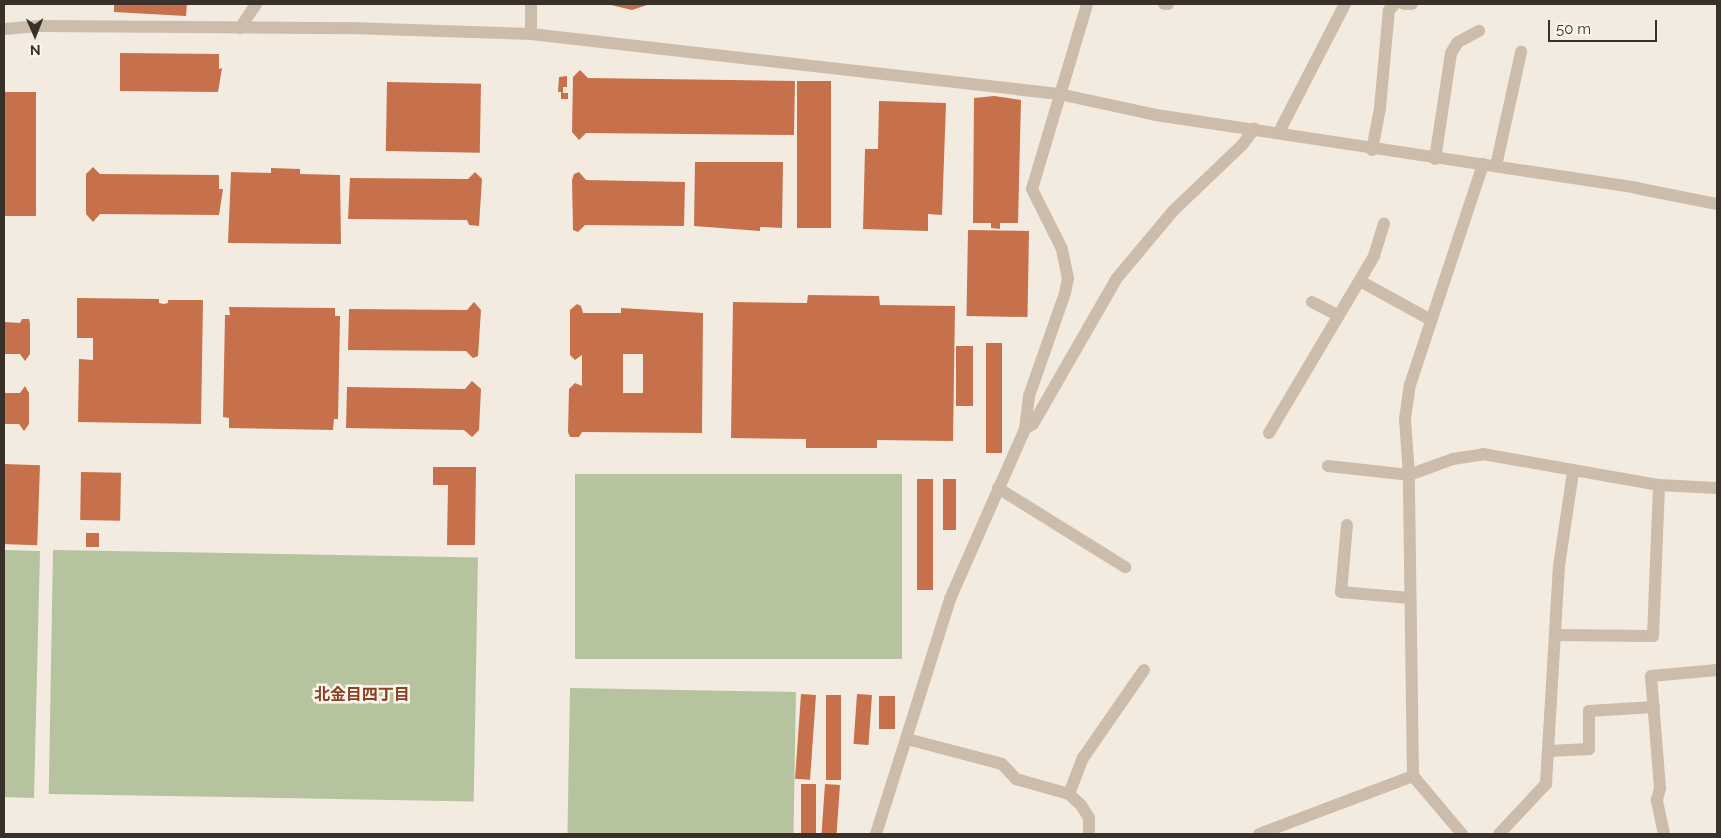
<!DOCTYPE html>
<html>
<head>
<meta charset="utf-8">
<style>
  body { margin:0 }
  #map { position:relative; width:1721px; height:838px; overflow:hidden; background:#f3ebe0; font-family:Raleway,"Noto Sans JP",sans-serif }
  div>[style] { position:absolute }
  .green>* { inset:0; background:#b5c39f; transform-origin:0 0 }
  .building>* { inset:0; background:#c6714b; transform-origin:0 0 }
  .minor>* { height:12px; margin:-6px; padding:0 6px; transform-origin:6px; border-radius:6px; background:#ccbcab }
  span { translate:-50% -50%; white-space:nowrap; text-align:center; line-height:1.15; -webkit-text-stroke:5px #fbf5ed; paint-order:stroke }
  .neighbourhood-label { font-size:16px; color:#8a4223; font-weight:700 }
  .frame { position:absolute; inset:0; border:5px solid #3a302a; pointer-events:none }
  .north { position:absolute; left:10px; top:10px; width:50px; height:50px; -webkit-text-stroke:4px #fbf5ed; paint-order:stroke; rotate:179deg; font-size:14px; font-weight:700; line-height:20px; text-align:center; color:#3a302a }
  .north::after { content:''; display:block; margin:auto; width:18px; height:22px; background:#3a302a; clip-path:polygon(50% 0,100% 100%,50% 72%,0 100%) }
  .scale { position:absolute; left:1548px; top:20px; width:109px; height:22px; box-sizing:border-box; border:2px solid #3a302a; border-top:0; padding-left:6px; font-size:15px; line-height:18px; white-space:nowrap; color:#3a302a; -webkit-text-stroke:4px #fbf5ed; paint-order:stroke }
</style>
</head>
<body>
<div id="map">
  <div class="green">
    <div style="left:575px;top:474px;width:327px;height:185px"></div>
    <div style="clip-path:polygon(4px 550px,40px 551px,34px 798px,4px 797px)"></div>
    <div style="left:53px;top:550px;width:425px;height:244px;rotate:1deg"></div>
    <div style="left:570px;top:688px;width:226px;height:146px;rotate:1deg"></div>
  </div>
  <div class="building">
    <div style="clip-path:polygon(114px 4px,187px 4px,186px 16px,114px 12px)"></div>
    <div style="clip-path:polygon(607px 4px,650px 4px,632px 10px)"></div>
    <div style="clip-path:polygon(120px 53px,219px 54px,219px 69px,222px 68px,218px 92px,120px 91px)"></div>
    <div style="clip-path:polygon(580px 70px,588px 78px,795px 81px,794px 135px,586px 133px,579px 140px,572px 132px,573px 77px)"></div>
    <div style="clip-path:polygon(567px 76px,567px 87px,563px 87px,563px 93px,568px 93px,568px 99px,561px 99px,561px 92px,558px 92px,559px 77px)"></div>
    <div style="left:797px;top:81px;width:34px;height:147px"></div>
    <div style="left:387px;top:82px;width:94px;height:69px;rotate:1deg"></div>
    <div style="left:4px;top:92px;width:32px;height:124px"></div>
    <div style="clip-path:polygon(994px 96px,1021px 100px,1018px 223px,1000px 223px,1000px 229px,991px 228px,991px 223px,973px 223px,974px 98px)"></div>
    <div style="clip-path:polygon(879px 101px,946px 103px,942px 215px,928px 214px,928px 231px,863px 229px,865px 149px,878px 149px)"></div>
    <div style="clip-path:polygon(695px 162px,783px 162px,782px 228px,760px 227px,760px 231px,694px 226px)"></div>
    <div style="clip-path:polygon(93px 167px,100px 174px,219px 175px,219px 189px,223px 189px,219px 215px,100px 214px,93px 222px,86px 214px,86px 174px)"></div>
    <div style="clip-path:polygon(271px 168px,300px 169px,300px 174px,340px 175px,341px 244px,228px 243px,231px 172px,271px 173px)"></div>
    <div style="clip-path:polygon(475px 172px,482px 179px,479px 226px,469px 225px,467px 220px,348px 219px,350px 178px,468px 179px)"></div>
    <div style="clip-path:polygon(579px 172px,586px 180px,685px 182px,684px 226px,585px 225px,578px 232px,573px 230px,572px 180px,574px 174px)"></div>
    <div style="left:968px;top:230px;width:61px;height:86px;rotate:1deg"></div>
    <div style="clip-path:polygon(808px 295px,879px 296px,880px 305px,955px 306px,953px 441px,877px 440px,877px 448px,806px 448px,806px 439px,731px 438px,733px 302px,807px 303px)"></div>
    <div style="clip-path:polygon(77px 298px,159px 299px,159px 303px,164px 304px,168px 303px,168px 300px,203px 300px,201px 424px,78px 422px,79px 359px,93px 360px,93px 338px,77px 338px)"></div>
    <div style="clip-path:polygon(474px 302px,481px 310px,478px 356px,473px 358px,466px 351px,348px 350px,349px 309px,467px 310px)"></div>
    <div style="clip-path:polygon(evenodd,577px 304px,581px 306px,583px 313px,621px 313px,621px 308px,703px 313px,702px 433px,582px 432px,579px 437px,570px 437px,568px 432px,569px 389px,575px 383px,582px 386px,582px 355px,575px 360px,570px 355px,570px 310px,577px 304px,623px 354px,643px 354px,643px 393px,623px 393px,623px 354px)"></div>
    <div style="clip-path:polygon(229px 307px,335px 308px,335px 316px,340px 316px,338px 419px,334px 419px,333px 430px,229px 428px,229px 418px,223px 417px,225px 315px,230px 315px)"></div>
    <div style="clip-path:polygon(22px 319px,29px 319px,30px 323px,30px 354px,25px 361px,20px 354px,4px 354px,4px 322px,20px 323px)"></div>
    <div style="left:986px;top:343px;width:16px;height:110px"></div>
    <div style="left:956px;top:346px;width:17px;height:60px"></div>
    <div style="clip-path:polygon(472px 381px,481px 389px,479px 430px,472px 437px,464px 430px,346px 428px,347px 387px,465px 389px)"></div>
    <div style="clip-path:polygon(25px 386px,29px 393px,29px 424px,24px 431px,19px 424px,4px 424px,4px 393px,20px 393px)"></div>
    <div style="left:4px;top:464px;width:36px;height:80px;rotate:2deg"></div>
    <div style="clip-path:polygon(433px 467px,476px 467px,475px 545px,447px 545px,448px 485px,433px 485px)"></div>
    <div style="left:81px;top:472px;width:40px;height:48px;rotate:1deg"></div>
    <div style="left:917px;top:479px;width:16px;height:111px"></div>
    <div style="left:943px;top:479px;width:13px;height:51px"></div>
    <div style="left:86px;top:533px;width:13px;height:14px"></div>
    <div style="left:801px;top:694px;width:15px;height:85px;rotate:4deg"></div>
    <div style="left:857px;top:694px;width:15px;height:50px;rotate:4deg"></div>
    <div style="left:826px;top:695px;width:15px;height:85px"></div>
    <div style="left:879px;top:696px;width:16px;height:33px"></div>
    <div style="left:801px;top:784px;width:15px;height:50px"></div>
    <div style="left:825px;top:784px;width:15px;height:50px;rotate:4deg"></div>
  </div>
  <div class="minor">
    <div style="left:1164px;top:4px;width:4px"></div>
    <div style="left:1404px;top:4px;width:8px"></div>
    <div style="left:240px;top:28px;width:29px;rotate:-56deg"></div>
    <div style="left:4px;top:29px;width:36px;rotate:-5deg"></div>
    <div style="left:40px;top:26px;width:309px;rotate:0.4deg"></div>
    <div style="left:349px;top:28px;width:182px;rotate:1.9deg"></div>
    <div style="left:531px;top:34px;width:531px;rotate:6.48deg"></div>
    <div style="left:1059px;top:94px;width:99px;rotate:12.2deg"></div>
    <div style="left:1156px;top:115px;width:486px;rotate:8.6deg"></div>
    <div style="left:1636px;top:188px;width:83px;rotate:11.2deg"></div>
    <div style="left:531px;top:34px;width:30px;rotate:-90deg"></div>
    <div style="left:1279px;top:132px;width:144px;rotate:-62.7deg"></div>
    <div style="left:1372px;top:150px;width:43px;rotate:-79.2deg"></div>
    <div style="left:1380px;top:108px;width:98px;rotate:-84.8deg"></div>
    <div style="left:1389px;top:10px;width:8px;rotate:-45deg"></div>
    <div style="left:1435px;top:159px;width:107px;rotate:-81.4deg"></div>
    <div style="left:1451px;top:53px;width:13px;rotate:-58deg"></div>
    <div style="left:1458px;top:42px;width:24px;rotate:-28deg"></div>
    <div style="left:1496px;top:166px;width:117px;rotate:-77.6deg"></div>
    <div style="left:1360px;top:281px;width:81px;rotate:28.8deg"></div>
    <div style="left:1312px;top:302px;width:30px;rotate:27deg"></div>
    <div style="left:1025px;top:429px;width:9px;rotate:-32deg"></div>
    <div style="left:1033px;top:424px;width:168px;rotate:-60.1deg"></div>
    <div style="left:1117px;top:278px;width:87px;rotate:-50.1deg"></div>
    <div style="left:1173px;top:211px;width:97px;rotate:-43.7deg"></div>
    <div style="left:1243px;top:144px;width:19px;rotate:-54deg"></div>
    <div style="left:1269px;top:433px;width:206px;rotate:-59.3deg"></div>
    <div style="left:1374px;top:256px;width:34px;rotate:-73deg"></div>
    <div style="left:1328px;top:466px;width:81px;rotate:6.3deg"></div>
    <div style="left:1409px;top:475px;width:47px;rotate:-20deg"></div>
    <div style="left:1453px;top:459px;width:30px;rotate:-9deg"></div>
    <div style="left:1483px;top:454px;width:179px;rotate:10deg"></div>
    <div style="left:1659px;top:485px;width:58px;rotate:3deg"></div>
    <div style="left:998px;top:488px;width:150px;rotate:31.9deg"></div>
    <div style="left:1347px;top:525px;width:67px;rotate:95.1deg"></div>
    <div style="left:1341px;top:592px;width:69px;rotate:5deg"></div>
    <div style="left:1556px;top:635px;width:97px;rotate:0.6deg"></div>
    <div style="left:1653px;top:636px;width:151px;rotate:-87.7deg"></div>
    <div style="left:907px;top:739px;width:98px;rotate:14.7deg"></div>
    <div style="left:1002px;top:764px;width:21px;rotate:47deg"></div>
    <div style="left:1016px;top:779px;width:55px;rotate:15.8deg"></div>
    <div style="left:1069px;top:794px;width:16px;rotate:43deg"></div>
    <div style="left:1081px;top:805px;width:15px;rotate:58deg"></div>
    <div style="left:1089px;top:818px;width:16px;rotate:90deg"></div>
    <div style="left:1548px;top:751px;width:41px;rotate:-2.8deg"></div>
    <div style="left:1589px;top:749px;width:38px;rotate:-90deg"></div>
    <div style="left:1589px;top:711px;width:65px;rotate:-3.5deg"></div>
    <div style="left:1069px;top:794px;width:39px;rotate:-69deg"></div>
    <div style="left:1083px;top:758px;width:107px;rotate:-55.3deg"></div>
    <div style="left:876px;top:834px;width:246px;rotate:-72.5deg"></div>
    <div style="left:950px;top:599px;width:186px;rotate:-66.2deg"></div>
    <div style="left:1025px;top:429px;width:33px;rotate:-83deg"></div>
    <div style="left:1029px;top:396px;width:109px;rotate:-70.7deg"></div>
    <div style="left:1065px;top:293px;width:15px;rotate:-79deg"></div>
    <div style="left:1068px;top:278px;width:30px;rotate:-102deg"></div>
    <div style="left:1062px;top:249px;width:67px;rotate:-116.6deg"></div>
    <div style="left:1032px;top:189px;width:193px;rotate:-73.4deg"></div>
    <div style="left:1259px;top:834px;width:165px;rotate:-20.6deg"></div>
    <div style="left:1462px;top:834px;width:76px;rotate:-130.2deg"></div>
    <div style="left:1413px;top:776px;width:301px;rotate:-90.8deg"></div>
    <div style="left:1409px;top:475px;width:56px;rotate:-94.1deg"></div>
    <div style="left:1405px;top:419px;width:34px;rotate:-82deg"></div>
    <div style="left:1410px;top:385px;width:233px;rotate:-71.7deg"></div>
    <div style="left:1499px;top:834px;width:69px;rotate:-46.8deg"></div>
    <div style="left:1546px;top:784px;width:218px;rotate:-86.6deg"></div>
    <div style="left:1559px;top:566px;width:95px;rotate:-81.5deg"></div>
    <div style="left:1664px;top:834px;width:35px;rotate:-102deg"></div>
    <div style="left:1657px;top:800px;width:12px;rotate:-76deg"></div>
    <div style="left:1660px;top:788px;width:112px;rotate:-94.6deg"></div>
    <div style="left:1651px;top:676px;width:66px;rotate:-5.2deg"></div>
  </div>
  <div class="neighbourhood-label">
    <span style="left:362px;top:695px">北金目四丁目</span>
  </div>
  <div class="frame"></div>
  <div class="north">N</div>
  <div class="scale">50 m</div>
</div>
</body>
</html>
